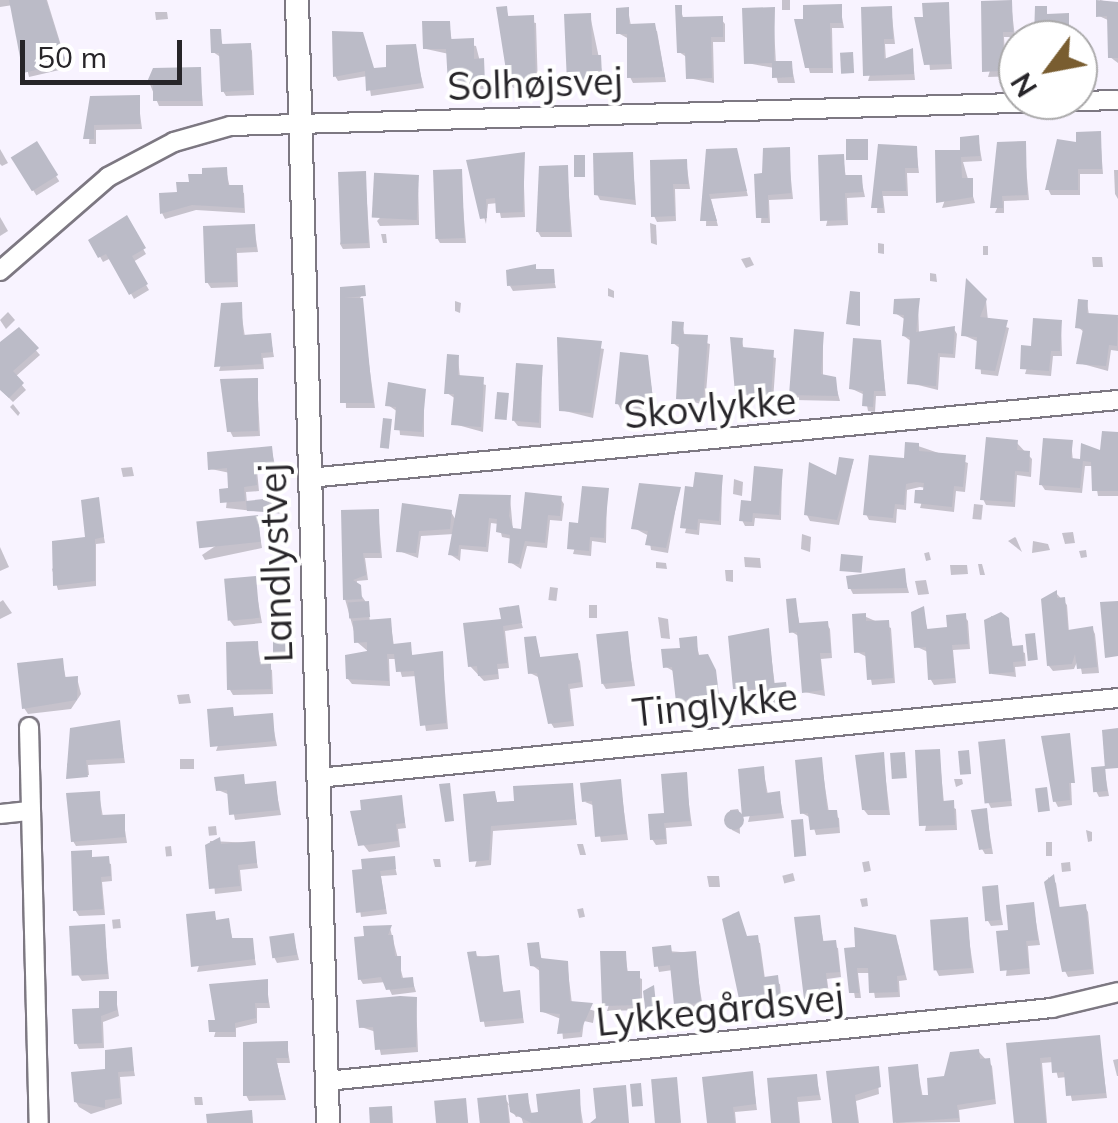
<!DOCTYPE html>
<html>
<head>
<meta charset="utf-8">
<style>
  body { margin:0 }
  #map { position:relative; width:1118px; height:1123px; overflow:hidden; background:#f8f3ff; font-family:Mulish,sans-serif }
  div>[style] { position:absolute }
  .shadow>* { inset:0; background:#0003; transform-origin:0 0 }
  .building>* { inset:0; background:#bbbbc7; transform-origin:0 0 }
  .round { border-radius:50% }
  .roads { filter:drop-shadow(2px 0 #7d7882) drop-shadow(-2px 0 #7d7882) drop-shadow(0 2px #7d7882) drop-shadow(0 -2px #7d7882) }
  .minor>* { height:18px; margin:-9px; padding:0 9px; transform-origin:9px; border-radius:9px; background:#fff }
  .tertiary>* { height:22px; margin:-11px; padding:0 11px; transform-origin:11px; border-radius:11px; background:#fff }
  span { translate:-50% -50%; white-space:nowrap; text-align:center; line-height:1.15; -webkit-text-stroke:8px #fff; paint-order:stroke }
  .street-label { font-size:38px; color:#272529 }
  .north { position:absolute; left:998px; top:20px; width:100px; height:100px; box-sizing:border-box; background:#fff; border:2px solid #a9a8a9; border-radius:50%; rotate:238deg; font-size:28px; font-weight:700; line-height:40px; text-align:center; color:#272529 }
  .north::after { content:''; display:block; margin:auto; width:35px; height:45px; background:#795d30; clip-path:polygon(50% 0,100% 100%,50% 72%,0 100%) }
  .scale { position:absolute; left:20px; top:40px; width:162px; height:45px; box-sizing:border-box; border:5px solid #272529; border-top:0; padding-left:12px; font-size:30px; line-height:35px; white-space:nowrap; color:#272529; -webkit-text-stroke:8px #fff; paint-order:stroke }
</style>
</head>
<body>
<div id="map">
  <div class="shadow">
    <div style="clip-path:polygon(0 0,47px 0,68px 68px,29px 77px,13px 5px,0 7px)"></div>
    <div style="left:782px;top:0;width:8px;height:10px"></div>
    <div style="clip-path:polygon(1100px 0,1118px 5px,1118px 63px,1110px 57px,1110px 21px,1099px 16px)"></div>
    <div style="clip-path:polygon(1011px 3px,1015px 37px,1004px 37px,1005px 54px,1018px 54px,1018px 76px,988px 77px)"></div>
    <div style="clip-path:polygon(948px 5px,952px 69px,930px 70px,925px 19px)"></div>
    <div style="clip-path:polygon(840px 6px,844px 28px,832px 28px,833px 73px,810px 73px,797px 22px)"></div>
    <div style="clip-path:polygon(680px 8px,684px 20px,721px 19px,725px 24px,725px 42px,713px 42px,714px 83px,688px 78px,688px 58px,679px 52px)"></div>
    <div style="clip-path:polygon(891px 8px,895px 44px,885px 44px,886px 61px,912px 51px,915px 80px,868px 81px)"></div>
    <div style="clip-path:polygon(1045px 8px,1048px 16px,1067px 15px,1071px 37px,1084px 42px,1085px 62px,1078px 63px,1078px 40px,1039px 40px)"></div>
    <div style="clip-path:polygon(506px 9px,509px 18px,536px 23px,538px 88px,513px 88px,510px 82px)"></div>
    <div style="clip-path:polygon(773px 9px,776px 64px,791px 63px,795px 83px,778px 83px,774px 68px,747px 63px)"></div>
    <div style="clip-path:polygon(628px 10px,631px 26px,657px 31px,666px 82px,633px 83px,630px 77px,629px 39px,618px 33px)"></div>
    <div style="clip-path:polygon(155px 12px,167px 12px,168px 19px,156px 20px)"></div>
    <div style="clip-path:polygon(590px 15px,604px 82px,572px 87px,569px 82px)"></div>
    <div style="clip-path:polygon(449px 23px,452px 42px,476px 46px,487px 89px,453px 90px,449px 54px,426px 49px)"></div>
    <div style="clip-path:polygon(219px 32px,223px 46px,249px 45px,252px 51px,254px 95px,226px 96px,223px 91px,222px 58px,213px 52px)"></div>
    <div style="clip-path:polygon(365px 41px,374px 70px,389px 70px,414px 47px,424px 88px,371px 96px,368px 76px,338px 81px,335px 76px)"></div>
    <div style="clip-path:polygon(155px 70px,200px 70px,203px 106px,159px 106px,149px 82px)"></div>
    <div style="clip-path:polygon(138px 98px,142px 129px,96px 130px,96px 144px,89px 144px,92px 99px)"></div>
    <div style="clip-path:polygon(1100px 134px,1103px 174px,1080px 174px,1080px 195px,1051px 195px,1048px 189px,1078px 144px)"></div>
    <div style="clip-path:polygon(978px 137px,982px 161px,963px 162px,975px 203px,942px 208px,962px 152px)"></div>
    <div style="left:36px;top:144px;width:44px;height:27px;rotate:58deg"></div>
    <div style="clip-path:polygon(1024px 144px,1029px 200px,1004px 201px,1004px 213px,995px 213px)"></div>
    <div style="clip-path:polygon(880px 147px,916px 148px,919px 173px,907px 173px,908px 196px,883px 196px,885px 213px,877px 213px)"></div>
    <div style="clip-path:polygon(0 149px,8px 163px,2px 166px,0 164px)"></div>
    <div style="clip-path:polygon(788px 150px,793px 199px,769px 200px,770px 223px,761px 223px,764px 176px)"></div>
    <div style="clip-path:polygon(736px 151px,748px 196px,711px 199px,718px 226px,706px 226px,708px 152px)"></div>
    <div style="clip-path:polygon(523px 155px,525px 217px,501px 218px,498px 203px,488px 204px,486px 224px,468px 161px)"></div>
    <div style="clip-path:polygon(632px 155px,636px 205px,600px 200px,597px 194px)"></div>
    <div style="clip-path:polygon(843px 157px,846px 178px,861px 178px,865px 197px,847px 198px,848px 225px,826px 226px)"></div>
    <div style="clip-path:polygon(686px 161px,690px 189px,675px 189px,676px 221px,657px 222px,654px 216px)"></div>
    <div style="clip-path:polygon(567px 167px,572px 237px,541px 237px,538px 232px)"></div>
    <div style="clip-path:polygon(226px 170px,230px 188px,244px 193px,245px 213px,196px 210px,165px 219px,162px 213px,191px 184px)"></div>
    <div style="clip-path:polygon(1114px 170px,1118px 170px,1118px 199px,1115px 194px)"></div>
    <div style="clip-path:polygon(460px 171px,466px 243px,440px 243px,437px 238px)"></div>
    <div style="clip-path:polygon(365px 174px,370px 248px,343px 249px,340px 244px)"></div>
    <div style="clip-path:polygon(418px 177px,419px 225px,380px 226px,377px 221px)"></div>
    <div style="clip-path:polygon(0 217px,8px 231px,0 236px)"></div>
    <div style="clip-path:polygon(126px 219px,146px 254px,133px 262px,149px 290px,134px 299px,111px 258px,103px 262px,91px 241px)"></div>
    <div style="clip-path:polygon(650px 223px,656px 225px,657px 245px,651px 243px)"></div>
    <div style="clip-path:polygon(254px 226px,258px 252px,237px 253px,238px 287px,211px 288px,207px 282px)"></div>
    <div style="clip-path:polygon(381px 234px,386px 234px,387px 243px,383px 243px)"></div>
    <div style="clip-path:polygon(878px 243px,884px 244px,884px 254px,878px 253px)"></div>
    <div style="left:983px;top:246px;width:5px;height:9px"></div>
    <div style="clip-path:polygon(750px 257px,754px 265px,746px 268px,741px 259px)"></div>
    <div style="clip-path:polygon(1092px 257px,1102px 257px,1103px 267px,1093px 267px)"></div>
    <div style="clip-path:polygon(537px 272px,552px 272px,556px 288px,513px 291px,510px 286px)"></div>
    <div style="clip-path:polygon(930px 273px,936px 274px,937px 282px,930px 281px)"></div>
    <div style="clip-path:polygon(608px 288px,614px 291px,614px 298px,608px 296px)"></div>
    <div style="clip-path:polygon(365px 290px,360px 298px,375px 408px,346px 408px,343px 297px)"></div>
    <div style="clip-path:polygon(986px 300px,988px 321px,1009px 328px,998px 376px,981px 374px,979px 342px,963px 335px)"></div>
    <div style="clip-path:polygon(455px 301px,461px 303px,460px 313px,455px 311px)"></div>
    <div style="clip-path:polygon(918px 301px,919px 334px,954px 329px,957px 334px,955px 358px,940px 357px,938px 390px,910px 383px,912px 342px,904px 336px,906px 320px,895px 313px)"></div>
    <div style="clip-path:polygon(1087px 302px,1089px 315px,1118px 318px,1118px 351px,1111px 350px,1108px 371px,1079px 363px,1085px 333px,1078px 327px)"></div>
    <div style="clip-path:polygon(240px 305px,245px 337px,270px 335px,274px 357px,263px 358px,264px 369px,219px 371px)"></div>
    <div style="clip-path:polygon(8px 312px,15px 320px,6px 329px,0 320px)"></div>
    <div style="clip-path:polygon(1061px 322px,1062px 356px,1053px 356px,1051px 376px,1025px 374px,1033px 348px)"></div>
    <div style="clip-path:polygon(682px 324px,685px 337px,710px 344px,705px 405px,678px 398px,681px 349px,673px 343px)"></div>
    <div style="clip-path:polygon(19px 331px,40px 355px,15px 377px,26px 390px,13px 402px,0 389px,0 345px)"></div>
    <div style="clip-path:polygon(823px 334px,823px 377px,834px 379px,840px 401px,795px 400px,792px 395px)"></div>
    <div style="clip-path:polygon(559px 340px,604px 349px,593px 418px,561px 410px)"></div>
    <div style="clip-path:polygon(742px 341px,744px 350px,776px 358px,773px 401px,737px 393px)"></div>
    <div style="clip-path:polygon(880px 342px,886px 396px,876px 396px,875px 412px,868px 411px,865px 395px,852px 389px)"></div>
    <div style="clip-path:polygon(458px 357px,460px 378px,486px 385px,483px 432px,454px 424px,456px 399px,447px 393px)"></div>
    <div style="clip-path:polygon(647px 357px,655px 412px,621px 410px,618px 404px)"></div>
    <div style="clip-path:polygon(542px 367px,541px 428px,518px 426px,514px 421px)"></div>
    <div style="clip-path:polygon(257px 380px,260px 436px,233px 437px,230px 431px)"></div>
    <div style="clip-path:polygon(424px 392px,424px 437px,400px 435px,398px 412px,388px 405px)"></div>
    <div style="clip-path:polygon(13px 404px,20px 413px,18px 416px,10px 407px)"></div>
    <div style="clip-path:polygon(1118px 435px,1118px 496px,1098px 496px,1093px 466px,1085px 466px,1082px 493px,1045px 490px,1041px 484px,1071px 442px,1073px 461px,1082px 462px,1084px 446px,1102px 454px)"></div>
    <div style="clip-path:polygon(1016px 442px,1032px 459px,1031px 477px,1017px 475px,1015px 507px,986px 505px,983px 499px)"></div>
    <div style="clip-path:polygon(918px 446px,968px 463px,965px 492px,956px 491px,954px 512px,920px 508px,926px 488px,920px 487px,907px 490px,906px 510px,897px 509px,896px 523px,869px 520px,866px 514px)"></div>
    <div style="clip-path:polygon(271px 449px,276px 469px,257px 470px,259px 491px,246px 492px,247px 503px,282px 502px,283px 514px,226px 508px,230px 473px,211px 469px)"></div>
    <div style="clip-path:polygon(853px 461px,839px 525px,810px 521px,807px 515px)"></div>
    <div style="clip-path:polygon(132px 467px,134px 476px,123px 477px,121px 468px)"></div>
    <div style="clip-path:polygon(782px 471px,781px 520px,755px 518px,754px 526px,745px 526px,742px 520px)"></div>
    <div style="clip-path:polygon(722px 477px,721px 525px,700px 523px,699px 535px,685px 533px,696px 490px)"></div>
    <div style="clip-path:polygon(734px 479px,743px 482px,742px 496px,733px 494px)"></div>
    <div style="clip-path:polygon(679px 489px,668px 553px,651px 550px,649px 536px,634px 528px)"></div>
    <div style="clip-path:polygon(607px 491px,606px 543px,592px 541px,591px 556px,573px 554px,581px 526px)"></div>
    <div style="clip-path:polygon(510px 497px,513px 531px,523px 532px,560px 498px,564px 504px,562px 521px,550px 520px,547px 548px,527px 546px,521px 569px,510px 562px,512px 539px,502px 537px,499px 524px,491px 523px,488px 552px,461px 549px,460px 561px,451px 555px,454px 534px,421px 536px,418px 558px,399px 551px,404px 506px,451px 512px,457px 522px)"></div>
    <div style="clip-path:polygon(97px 500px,105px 543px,96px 544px,96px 586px,58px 590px,52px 569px,88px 539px)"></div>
    <div style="left:974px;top:504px;width:9px;height:15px;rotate:6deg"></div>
    <div style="clip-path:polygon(378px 511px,382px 558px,365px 558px,368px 580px,357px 581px,356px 588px,368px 605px,370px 622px,390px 620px,394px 646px,409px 645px,413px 657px,442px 654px,448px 729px,426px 731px,417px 676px,402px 677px,397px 659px,389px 659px,390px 686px,352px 684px,348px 679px,370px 653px,357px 642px,345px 599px)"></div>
    <div style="clip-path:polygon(257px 518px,262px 548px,205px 560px,202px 555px)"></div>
    <div style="clip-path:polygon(1073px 532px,1075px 543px,1065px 544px,1062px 533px)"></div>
    <div style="clip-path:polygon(802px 534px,811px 537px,810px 552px,801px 549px)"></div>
    <div style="clip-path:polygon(1015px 537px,1016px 538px,1022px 552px,1008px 541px)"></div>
    <div style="clip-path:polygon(1033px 541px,1048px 544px,1050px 550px,1032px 553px)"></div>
    <div style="clip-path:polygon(0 547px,9px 567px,0 571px)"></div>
    <div style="clip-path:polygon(1086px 550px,1087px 557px,1081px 558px,1079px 551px)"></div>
    <div style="left:929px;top:552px;width:8px;height:5px;rotate:76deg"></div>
    <div style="clip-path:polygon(744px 557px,760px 558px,761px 568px,745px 567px)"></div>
    <div style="clip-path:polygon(656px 562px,666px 563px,667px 569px,656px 568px)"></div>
    <div style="clip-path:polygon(978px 564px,982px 564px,985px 575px,980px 575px)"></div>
    <div style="clip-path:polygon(950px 565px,967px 565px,968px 574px,951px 575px)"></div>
    <div style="clip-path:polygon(725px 570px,733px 570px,733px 582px,726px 581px)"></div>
    <div style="clip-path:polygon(903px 571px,909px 593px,853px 594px,850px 588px)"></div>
    <div style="clip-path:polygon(254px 579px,262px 623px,234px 626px,230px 621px)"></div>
    <div style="clip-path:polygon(926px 580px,929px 594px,918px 595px,915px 581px)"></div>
    <div style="left:550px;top:587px;width:8px;height:13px;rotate:7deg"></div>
    <div style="clip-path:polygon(1056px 593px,1067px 605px,1069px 632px,1092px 628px,1095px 634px,1099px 673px,1082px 674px,1079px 657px,1074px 669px,1053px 671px,1049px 666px)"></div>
    <div style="clip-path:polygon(3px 600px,12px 613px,0 619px,0 602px)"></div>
    <div style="clip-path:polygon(795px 601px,800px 626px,826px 623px,830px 629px,832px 658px,821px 659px,825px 696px,804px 692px,800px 637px,792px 632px)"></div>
    <div style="left:589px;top:605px;width:8px;height:13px"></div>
    <div style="clip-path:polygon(517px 608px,523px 628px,505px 631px,509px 668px,498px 669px,499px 679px,484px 681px,470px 666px)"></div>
    <div style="clip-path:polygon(923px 613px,928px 631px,949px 630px,964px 616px,968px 621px,970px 649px,953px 650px,956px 683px,934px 685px,931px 680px,928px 652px,917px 647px)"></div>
    <div style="clip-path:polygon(864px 616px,891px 628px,895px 683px,872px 685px,867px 657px,857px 652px)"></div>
    <div style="clip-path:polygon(991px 616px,1008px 620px,1013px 648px,1025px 653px,1026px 666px,1015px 667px,1016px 677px,992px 674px)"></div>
    <div style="clip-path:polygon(658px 617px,668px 619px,670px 639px,661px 638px)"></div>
    <div style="clip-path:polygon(768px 631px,775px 686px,785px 685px,789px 703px,765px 705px,761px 694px,736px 688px)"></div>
    <div style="clip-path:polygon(627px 634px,635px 686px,606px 689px,603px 684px)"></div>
    <div style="clip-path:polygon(535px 638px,541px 660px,577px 656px,580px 661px,583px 687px,570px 689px,574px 726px,554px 728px,551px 723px,540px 678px,530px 673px)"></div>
    <div style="clip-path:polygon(695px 639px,700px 658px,710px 663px,720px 700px,681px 706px,675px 672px,666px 667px)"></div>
    <div style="clip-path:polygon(257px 644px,261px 664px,272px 670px,273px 694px,233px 695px,230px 690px)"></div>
    <div style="clip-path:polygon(62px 660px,66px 679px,77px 678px,81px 694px,71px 709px,28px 714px,24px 708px)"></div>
    <div style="clip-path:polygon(189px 694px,191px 703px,179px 704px,177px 695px)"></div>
    <div style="clip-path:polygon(231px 709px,235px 719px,271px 716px,277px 746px,216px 751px)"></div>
    <div style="clip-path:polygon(119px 723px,125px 763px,88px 765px,89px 775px,68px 777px,67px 764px)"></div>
    <div style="clip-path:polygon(1069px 736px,1072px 805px,1058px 807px,1055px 801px)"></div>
    <div style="clip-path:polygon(1004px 742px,1012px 806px,991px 808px,988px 802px)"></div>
    <div style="clip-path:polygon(939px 752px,944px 803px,956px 809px,957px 830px,925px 831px)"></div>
    <div style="clip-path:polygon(883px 755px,890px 815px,868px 815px,864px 810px)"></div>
    <div style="left:180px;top:759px;width:14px;height:10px"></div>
    <div style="clip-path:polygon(821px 760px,829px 813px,839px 818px,840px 833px,816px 835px,811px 818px,802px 813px)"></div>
    <div style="clip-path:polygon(763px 768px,768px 795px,779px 794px,784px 818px,748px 822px)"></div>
    <div style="clip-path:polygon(1104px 769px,1109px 796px,1099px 797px,1096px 791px)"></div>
    <div style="clip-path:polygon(685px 775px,692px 826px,666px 828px,667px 844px,656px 845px,652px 839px)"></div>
    <div style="clip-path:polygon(242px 777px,246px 787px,275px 784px,281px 815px,235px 820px,230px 795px,218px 790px)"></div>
    <div style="clip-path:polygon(954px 779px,962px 779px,963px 784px,956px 787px)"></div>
    <div style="clip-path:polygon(620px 782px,628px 840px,601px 842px,595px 806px,585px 802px)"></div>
    <div style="clip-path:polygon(571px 785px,577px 825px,493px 831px,491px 865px,475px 867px,494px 793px,498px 805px,517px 803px)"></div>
    <div style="clip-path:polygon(99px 794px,103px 817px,123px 817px,127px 843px,76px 846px,73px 841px)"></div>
    <div style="clip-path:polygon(401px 798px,406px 828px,398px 829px,400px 847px,369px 852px,355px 834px,353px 813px)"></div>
    <div style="clip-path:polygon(738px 809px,739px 811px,740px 834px,732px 830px,730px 810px)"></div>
    <div style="clip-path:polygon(986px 811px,993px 854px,985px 854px,982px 849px)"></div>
    <div style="left:216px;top:826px;width:9px;height:8px;rotate:84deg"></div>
    <div style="clip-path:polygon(1086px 830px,1092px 832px,1092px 841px,1088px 842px)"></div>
    <div style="clip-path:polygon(210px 841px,253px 843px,258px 868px,240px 870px,242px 891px,215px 894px)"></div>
    <div style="left:1046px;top:842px;width:6px;height:14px"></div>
    <div style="clip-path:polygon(577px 844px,583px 844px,586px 855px,580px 855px)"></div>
    <div style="left:171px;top:846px;width:10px;height:6px;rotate:84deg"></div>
    <div style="clip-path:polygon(74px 854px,111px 864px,112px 881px,102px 882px,105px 915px,79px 916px,75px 910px)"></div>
    <div style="clip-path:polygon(393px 858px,397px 875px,381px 876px,387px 914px,361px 917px,355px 872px)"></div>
    <div style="clip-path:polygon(433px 859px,440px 859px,441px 867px,435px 867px)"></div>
    <div style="left:869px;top:861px;width:10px;height:7px;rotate:79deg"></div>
    <div style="left:1070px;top:862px;width:9px;height:9px;rotate:84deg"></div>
    <div style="left:793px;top:873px;width:8px;height:11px;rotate:76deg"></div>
    <div style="clip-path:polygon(707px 876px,719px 876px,720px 887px,709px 887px)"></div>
    <div style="clip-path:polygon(1048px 877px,1056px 883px,1060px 909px,1085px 907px,1088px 912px,1094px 974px,1068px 977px,1065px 971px)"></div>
    <div style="clip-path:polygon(996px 888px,1003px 925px,991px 926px,988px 921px)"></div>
    <div style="clip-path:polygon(867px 898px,868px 906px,862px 907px,860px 899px)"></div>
    <div style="clip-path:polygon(1033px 905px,1040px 945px,1028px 946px,1030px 974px,1006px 976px,1011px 932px)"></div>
    <div style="left:583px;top:908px;width:9px;height:6px;rotate:77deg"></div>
    <div style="clip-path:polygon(738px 913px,747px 938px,760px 943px,765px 979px,780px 984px,782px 1006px,745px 1004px,742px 998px,732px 914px)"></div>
    <div style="clip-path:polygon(214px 914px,217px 922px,228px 921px,233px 941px,252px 941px,256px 965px,197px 972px)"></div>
    <div style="clip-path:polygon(819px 917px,824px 944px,838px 948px,841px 977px,827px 979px,830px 1001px,809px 1003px)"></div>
    <div style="left:120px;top:919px;width:9px;height:8px;rotate:84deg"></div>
    <div style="clip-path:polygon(966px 919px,974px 973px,939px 976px,936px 970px)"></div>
    <div style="clip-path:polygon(104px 926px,109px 979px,82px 981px,78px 975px)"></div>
    <div style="clip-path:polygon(390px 928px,403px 978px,412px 979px,416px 992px,392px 995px,386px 982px,363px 984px,360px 979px)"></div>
    <div style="clip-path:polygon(293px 936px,299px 960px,277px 963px,274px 957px)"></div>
    <div style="clip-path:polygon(537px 944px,542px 960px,567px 963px,572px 1004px,595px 1011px,593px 1023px,584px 1021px,582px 1037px,563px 1039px,561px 1019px,543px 1012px,541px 972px,532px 965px)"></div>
    <div style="clip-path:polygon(898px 944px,907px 980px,899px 981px,900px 997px,875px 998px,871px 973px,858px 973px,861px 998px,855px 998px,847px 950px)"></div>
    <div style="clip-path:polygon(654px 950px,694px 953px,703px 1008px,680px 1010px,673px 970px,659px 972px)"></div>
    <div style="clip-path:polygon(625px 953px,628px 973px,642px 979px,642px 1010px,607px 1011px)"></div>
    <div style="clip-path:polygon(470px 955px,497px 958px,504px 994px,519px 992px,524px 1023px,485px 1027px)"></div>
    <div style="clip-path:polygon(266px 981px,270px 1008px,257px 1008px,257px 1023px,236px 1028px,236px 1037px,214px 1037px,218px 1023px)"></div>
    <div style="clip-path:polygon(115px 993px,119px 1016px,103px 1022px,104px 1048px,79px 1049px,76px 1043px)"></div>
    <div style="clip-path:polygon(416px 999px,418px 1052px,381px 1055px,376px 1032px,361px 1027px)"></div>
    <div style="clip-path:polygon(1099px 1038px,1107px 1098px,1072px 1101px,1067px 1077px,1058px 1078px,1054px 1062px,1042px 1063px,1047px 1123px,1016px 1123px,1009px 1045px)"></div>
    <div style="clip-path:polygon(287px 1044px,290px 1063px,277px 1063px,286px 1100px,249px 1101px,246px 1095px)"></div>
    <div style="clip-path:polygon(130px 1050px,135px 1076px,120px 1077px,122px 1104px,91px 1114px,79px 1107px,76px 1102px)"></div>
    <div style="clip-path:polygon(978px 1051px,992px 1066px,996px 1104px,959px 1110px,960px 1122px,896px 1123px,890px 1069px,917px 1066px,923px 1098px,931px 1097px)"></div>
    <div style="clip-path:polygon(1118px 1059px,1118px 1076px,1117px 1076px,1113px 1060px)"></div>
    <div style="clip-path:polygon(877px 1071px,879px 1094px,856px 1101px,859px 1123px,834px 1123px,829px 1073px)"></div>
    <div style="clip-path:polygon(752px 1073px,757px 1110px,735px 1112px,736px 1123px,709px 1123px)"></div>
    <div style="clip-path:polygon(816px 1076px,821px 1100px,798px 1102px,800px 1123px,773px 1123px,770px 1080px)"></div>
    <div style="clip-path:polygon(578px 1092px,583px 1123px,523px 1123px,521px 1116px,516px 1117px,508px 1104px,510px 1123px,482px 1123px,505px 1098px,513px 1111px,527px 1095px,532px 1115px)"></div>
    <div style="clip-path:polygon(194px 1097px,202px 1097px,203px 1105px,195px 1105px)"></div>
  </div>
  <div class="building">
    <div style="clip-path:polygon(9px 0,46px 0,66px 63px,23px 73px)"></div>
    <div style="clip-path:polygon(1012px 0,1013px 32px,1003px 32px,1003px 52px,1018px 52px,1018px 70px,982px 72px,981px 1px)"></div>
    <div style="clip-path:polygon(1096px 0,1118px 2px,1118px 58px,1108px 58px,1107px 16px,1096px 17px)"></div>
    <div style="clip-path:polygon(949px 2px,951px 64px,924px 65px,914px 17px,923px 17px,922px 3px)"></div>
    <div style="clip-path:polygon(842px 4px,842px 23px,830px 23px,832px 68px,805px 68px,794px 19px,803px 19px,803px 5px)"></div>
    <div style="clip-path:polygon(675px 5px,682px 5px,682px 17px,723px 16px,723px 37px,711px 37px,712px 78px,686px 79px,685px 53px,677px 53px)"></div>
    <div style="clip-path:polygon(507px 6px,508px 16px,534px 15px,536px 83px,508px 83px,496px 7px)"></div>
    <div style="clip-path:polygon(892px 6px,893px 39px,884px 39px,884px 59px,913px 48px,914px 74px,863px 76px,861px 7px)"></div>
    <div style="clip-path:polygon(1035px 6px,1047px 6px,1047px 14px,1069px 13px,1069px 34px,1082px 34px,1083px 57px,1078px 40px,1034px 36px)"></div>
    <div style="clip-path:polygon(629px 7px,629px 24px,655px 23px,665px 77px,627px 78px,627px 34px,616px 34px,616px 8px)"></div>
    <div style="clip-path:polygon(775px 7px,774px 61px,792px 61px,793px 77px,772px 78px,772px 63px,744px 64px,742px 8px)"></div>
    <div style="clip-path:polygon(591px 13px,592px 55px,601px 55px,602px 76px,567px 83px,564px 14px)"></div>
    <div style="clip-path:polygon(422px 21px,450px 21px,451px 39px,474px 38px,474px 59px,484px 58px,485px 84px,448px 85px,446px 49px,423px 49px)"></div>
    <div style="clip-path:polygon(210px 29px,221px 29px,222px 44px,251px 43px,253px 90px,221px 92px,219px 53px,211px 53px)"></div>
    <div style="clip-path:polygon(332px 31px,363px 32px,374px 68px,386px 67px,386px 45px,416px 44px,422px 83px,366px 91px,365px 71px,333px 77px)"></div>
    <div style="left:853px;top:52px;width:21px;height:13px;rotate:87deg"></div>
    <div style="clip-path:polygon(201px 67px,202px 101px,153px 101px,153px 82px,147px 82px,153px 68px)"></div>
    <div style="clip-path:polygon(140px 95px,140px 124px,94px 125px,94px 139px,83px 139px,90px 96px)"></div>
    <div style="clip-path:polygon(1101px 131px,1102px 169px,1078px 169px,1078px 190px,1045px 190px,1057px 139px,1076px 142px,1076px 132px)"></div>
    <div style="clip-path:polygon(979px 135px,980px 156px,961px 157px,962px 178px,973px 178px,973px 197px,936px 203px,935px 150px,960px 150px,960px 137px)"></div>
    <div style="left:846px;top:139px;width:22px;height:21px"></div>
    <div style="left:37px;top:141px;width:40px;height:31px;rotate:58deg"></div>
    <div style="clip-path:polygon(1026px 141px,1027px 195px,1002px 196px,1003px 208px,990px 208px,997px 142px)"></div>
    <div style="clip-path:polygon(878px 144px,917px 146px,918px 168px,905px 168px,906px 191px,882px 191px,883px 208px,871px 208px)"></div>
    <div style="clip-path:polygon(790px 147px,791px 193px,768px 195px,768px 218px,756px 218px,754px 174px,762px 173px,763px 148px)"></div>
    <div style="clip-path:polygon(737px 148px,747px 191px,709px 194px,717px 221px,700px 221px,706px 149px)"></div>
    <div style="clip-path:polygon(525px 152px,523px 212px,496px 213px,495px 198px,486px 199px,487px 218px,480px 219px,466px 160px)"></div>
    <div style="clip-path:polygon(633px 152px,635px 200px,594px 195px,593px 153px)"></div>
    <div style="clip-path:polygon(844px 154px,845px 175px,862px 175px,863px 192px,845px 193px,846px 220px,820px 221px,818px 155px)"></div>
    <div style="left:574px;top:155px;width:11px;height:22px"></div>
    <div style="clip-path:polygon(687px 159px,688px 184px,673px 184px,675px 216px,651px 217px,650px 160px)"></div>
    <div style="clip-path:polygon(568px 165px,570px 232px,536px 232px,539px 166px)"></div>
    <div style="clip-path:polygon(227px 167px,228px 185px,243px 185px,244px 208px,192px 205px,160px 214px,159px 193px,177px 192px,176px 182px,189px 182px,188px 174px,202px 174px,202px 168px)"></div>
    <div style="left:462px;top:169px;width:69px;height:29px;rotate:88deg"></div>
    <div style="left:366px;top:171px;width:72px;height:28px;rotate:88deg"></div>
    <div style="left:419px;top:175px;width:45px;height:45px;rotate:93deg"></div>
    <div style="clip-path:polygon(127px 215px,146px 248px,132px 256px,148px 284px,129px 295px,106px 254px,98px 258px,88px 240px)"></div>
    <div style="clip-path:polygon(255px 224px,256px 247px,236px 248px,237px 282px,205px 283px,203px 226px)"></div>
    <div style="clip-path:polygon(536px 264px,536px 269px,554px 269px,555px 283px,507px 286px,506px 270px)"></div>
    <div style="clip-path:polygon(966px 278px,987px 299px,980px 317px,1008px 320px,995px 371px,975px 369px,977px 337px,961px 336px)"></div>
    <div style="clip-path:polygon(365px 285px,366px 296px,344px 298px,363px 298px,373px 403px,340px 403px,340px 287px)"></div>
    <div style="clip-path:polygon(850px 291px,860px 292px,860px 326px,846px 324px)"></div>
    <div style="clip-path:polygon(920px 298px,916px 332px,955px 326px,953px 354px,938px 353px,936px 386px,907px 384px,910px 337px,902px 336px,904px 315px,893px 314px,894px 299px)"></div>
    <div style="clip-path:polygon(1078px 299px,1088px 300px,1087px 313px,1118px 315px,1117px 346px,1109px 345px,1106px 366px,1076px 364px,1083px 329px,1075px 328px)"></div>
    <div style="clip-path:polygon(242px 302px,243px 335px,271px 333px,273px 352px,261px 353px,262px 364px,214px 367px,221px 303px)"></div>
    <div style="clip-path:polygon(1033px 318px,1062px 320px,1060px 351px,1051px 351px,1049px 371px,1020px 369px,1021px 345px,1031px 346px)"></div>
    <div style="clip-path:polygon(672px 321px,684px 322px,683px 334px,708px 335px,703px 401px,676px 399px,679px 344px,671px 344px)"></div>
    <div style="clip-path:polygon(19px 327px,39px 348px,13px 371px,24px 383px,9px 398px,0 390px,0 342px)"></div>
    <div style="clip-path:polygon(794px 329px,824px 332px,821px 374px,836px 377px,838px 396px,789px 395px)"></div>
    <div style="clip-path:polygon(557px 337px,602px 341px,591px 413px,559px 411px)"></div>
    <div style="clip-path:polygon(730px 337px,743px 338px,742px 347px,774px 350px,771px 396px,735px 393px)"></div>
    <div style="clip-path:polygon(853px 338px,881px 340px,885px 391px,874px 391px,873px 407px,862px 406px,863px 391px,849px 389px)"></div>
    <div style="clip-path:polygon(620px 352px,648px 355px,654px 408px,615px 404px)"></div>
    <div style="clip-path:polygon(447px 354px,459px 355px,458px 375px,484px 377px,481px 427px,451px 425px,454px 394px,444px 394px)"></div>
    <div style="left:516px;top:363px;width:27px;height:58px;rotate:4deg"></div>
    <div style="clip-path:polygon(258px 378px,258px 431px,227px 432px,220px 379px)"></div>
    <div style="clip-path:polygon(388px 382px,426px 389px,422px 432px,394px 430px,396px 407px,385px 406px)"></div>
    <div style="left:497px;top:392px;width:12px;height:27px;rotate:5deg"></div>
    <div style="left:383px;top:418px;width:9px;height:30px;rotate:6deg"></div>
    <div style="clip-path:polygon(1102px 431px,1118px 432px,1118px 491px,1092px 491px,1091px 462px,1083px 461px,1080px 488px,1039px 485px,1043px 438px,1073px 440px,1071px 458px,1080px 459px,1081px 443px,1100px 450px)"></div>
    <div style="clip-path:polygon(986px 437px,1018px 440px,1017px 450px,1030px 451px,1029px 472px,1015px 471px,1013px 502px,980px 500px)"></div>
    <div style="clip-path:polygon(905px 442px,919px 443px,919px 451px,966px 455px,963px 487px,954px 486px,952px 507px,914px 503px,915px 490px,923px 490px,924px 483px,916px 482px,906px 484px,904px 505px,895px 504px,893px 518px,863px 515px,869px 455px,904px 458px)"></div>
    <div style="clip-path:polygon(272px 446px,274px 464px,255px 465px,257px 485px,244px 487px,245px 501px,220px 503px,219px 489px,228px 488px,227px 468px,208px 470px,207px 452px)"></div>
    <div style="clip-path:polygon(839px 457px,854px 459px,837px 520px,804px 515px,809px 462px,836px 475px)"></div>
    <div style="clip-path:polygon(754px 466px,783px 469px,779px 515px,753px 513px,752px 522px,739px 521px,741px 500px,751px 501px)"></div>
    <div style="clip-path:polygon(695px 472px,723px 475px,719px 521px,698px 519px,697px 530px,680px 528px,685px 486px,693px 487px)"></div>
    <div style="clip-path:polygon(639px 483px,681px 487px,666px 548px,645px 545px,648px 531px,631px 529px)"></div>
    <div style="clip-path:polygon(582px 486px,609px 488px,604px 538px,590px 537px,589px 551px,567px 549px,569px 522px,578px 523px)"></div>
    <div style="clip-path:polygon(525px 492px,562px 496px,560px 516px,548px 515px,545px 543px,525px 541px,519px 564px,508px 563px,510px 535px,496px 532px,497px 519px,489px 518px,486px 547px,459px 545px,458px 556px,448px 555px,459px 494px,511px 495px,509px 516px,513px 528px,521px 529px)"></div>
    <div style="clip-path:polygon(99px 497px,104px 537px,95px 539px,95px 581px,53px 586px,52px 541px,85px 537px,81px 500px)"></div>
    <div style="clip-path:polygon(282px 497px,284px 512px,247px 511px,246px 501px)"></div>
    <div style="clip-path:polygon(402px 503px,452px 510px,450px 529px,419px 531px,416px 553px,396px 552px)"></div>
    <div style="clip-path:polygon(379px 509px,380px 553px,363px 553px,366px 575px,353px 580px,361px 585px,362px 599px,343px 600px,341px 510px)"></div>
    <div style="left:258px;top:515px;width:27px;height:62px;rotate:84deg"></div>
    <div style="left:841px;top:554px;width:22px;height:17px;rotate:5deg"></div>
    <div style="clip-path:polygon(905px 568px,907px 588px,848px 589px,846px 576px)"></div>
    <div style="left:256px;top:576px;width:42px;height:32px;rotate:85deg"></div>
    <div style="clip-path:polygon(1057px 590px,1057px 598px,1065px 597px,1068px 630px,1093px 626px,1097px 667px,1077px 669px,1075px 654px,1072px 664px,1047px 666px,1041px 599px)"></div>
    <div style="clip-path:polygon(796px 598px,799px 623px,828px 621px,831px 653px,820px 653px,823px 690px,802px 693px,797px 632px,789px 633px,786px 599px)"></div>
    <div style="left:369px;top:601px;width:16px;height:21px;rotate:86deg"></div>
    <div style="clip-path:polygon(1118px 601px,1118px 656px,1105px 658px,1100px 602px)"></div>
    <div style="clip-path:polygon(519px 605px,522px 623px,503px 626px,507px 663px,497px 664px,498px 674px,478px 676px,477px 666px,468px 667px,463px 623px,501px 619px,499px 608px)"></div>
    <div style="clip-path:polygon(924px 606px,927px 629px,947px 627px,946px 615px,966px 613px,968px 644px,952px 645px,955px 678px,928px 680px,926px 647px,914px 648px,911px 612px)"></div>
    <div style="clip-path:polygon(1001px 612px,1009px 618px,1012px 646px,1023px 645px,1024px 661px,1013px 662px,1014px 672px,989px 674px,984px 620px)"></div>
    <div style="clip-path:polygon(866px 613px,866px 621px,889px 620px,893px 678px,867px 680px,865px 652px,854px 653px,852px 614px)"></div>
    <div style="clip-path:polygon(391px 618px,393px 644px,411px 642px,412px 655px,443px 651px,446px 723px,420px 726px,414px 671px,396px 672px,394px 654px,387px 654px,389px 681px,346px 679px,345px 655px,367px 651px,367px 642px,354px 643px,353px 621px)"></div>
    <div style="clip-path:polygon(769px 628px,774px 683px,786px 682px,788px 698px,759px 700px,758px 689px,733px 689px,728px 636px)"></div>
    <div style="left:628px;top:631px;width:50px;height:32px;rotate:84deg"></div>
    <div style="left:1035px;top:633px;width:27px;height:10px;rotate:84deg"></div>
    <div style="clip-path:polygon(536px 636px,540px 657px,578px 653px,581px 682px,568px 684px,572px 721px,548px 724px,537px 673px,528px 674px,524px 637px)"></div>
    <div style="clip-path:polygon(697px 636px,698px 655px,708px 654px,716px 670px,719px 695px,676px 702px,672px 667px,663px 668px,661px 649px,680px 648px,679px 638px)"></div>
    <div style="clip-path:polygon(258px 641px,259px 662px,271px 661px,271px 689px,227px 690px,226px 642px)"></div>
    <div style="left:273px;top:641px;width:18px;height:22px"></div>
    <div style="clip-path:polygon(63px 658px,65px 677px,78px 676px,77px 700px,22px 709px,17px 663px)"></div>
    <div style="clip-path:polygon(233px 707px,234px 716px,273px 713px,275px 741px,210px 747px,207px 709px)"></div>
    <div style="clip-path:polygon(120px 720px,124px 758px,86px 760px,88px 777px,66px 779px,70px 728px)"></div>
    <div style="clip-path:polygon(1118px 728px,1118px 768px,1105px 769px,1102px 730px)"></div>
    <div style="clip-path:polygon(1070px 733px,1075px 783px,1069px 783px,1070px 800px,1053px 802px,1041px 736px)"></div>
    <div style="left:1005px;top:739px;width:62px;height:27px;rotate:84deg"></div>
    <div style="clip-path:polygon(940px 749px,943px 801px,954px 800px,955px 825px,919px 826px,915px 750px)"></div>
    <div style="left:969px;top:750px;width:24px;height:11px;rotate:85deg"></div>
    <div style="clip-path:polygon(884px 752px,888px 810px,862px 810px,855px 755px)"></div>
    <div style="left:905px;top:752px;width:26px;height:15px;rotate:86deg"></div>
    <div style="clip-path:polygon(822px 757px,827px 810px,837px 810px,839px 827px,810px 830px,808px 813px,800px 814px,795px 760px)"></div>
    <div style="clip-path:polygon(764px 766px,766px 793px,780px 791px,782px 813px,742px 817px,738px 769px)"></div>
    <div style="left:1105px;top:766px;width:25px;height:14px;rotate:85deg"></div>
    <div style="clip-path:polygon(687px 772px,690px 821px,664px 823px,666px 839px,650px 840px,648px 814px,664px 813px,661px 774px)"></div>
    <div style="clip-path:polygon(244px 774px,245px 784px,276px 781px,279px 810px,229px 815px,227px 790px,216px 791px,214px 777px)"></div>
    <div style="clip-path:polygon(621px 779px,626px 834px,595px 837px,592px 801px,582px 802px,580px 783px)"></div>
    <div style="clip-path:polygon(450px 783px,454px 821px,445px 822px,439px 784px)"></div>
    <div style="clip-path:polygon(573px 783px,576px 819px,491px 826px,489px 860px,469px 862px,463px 794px,495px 791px,497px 802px,514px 801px,513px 786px)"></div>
    <div style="left:1047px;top:787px;width:24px;height:12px;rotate:83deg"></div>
    <div style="clip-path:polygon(100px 791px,101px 815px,125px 814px,125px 837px,71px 842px,66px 793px)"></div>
    <div style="clip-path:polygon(402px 795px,405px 823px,396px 824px,398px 841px,358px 846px,350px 811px,361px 810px,360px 800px)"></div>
    <div style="clip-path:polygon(987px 808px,991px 848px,979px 850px,971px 810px)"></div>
    <div class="round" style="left:724px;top:810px;width:20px;height:20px"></div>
    <div style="left:803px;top:819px;width:37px;height:12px;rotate:85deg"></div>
    <div style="clip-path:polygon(220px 837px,221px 844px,255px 841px,257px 863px,238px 865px,240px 886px,209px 889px,205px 845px)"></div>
    <div style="clip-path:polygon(92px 850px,92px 857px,109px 856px,111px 876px,101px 877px,103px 909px,73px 911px,71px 851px)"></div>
    <div style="clip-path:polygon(395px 856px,396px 869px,380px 871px,386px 909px,356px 913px,352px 870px,362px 869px,361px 859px)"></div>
    <div style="clip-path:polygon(1054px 874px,1059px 907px,1086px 904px,1092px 969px,1062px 972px,1044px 882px)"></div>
    <div style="left:998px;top:885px;width:35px;height:16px;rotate:85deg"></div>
    <div style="clip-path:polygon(1034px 902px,1038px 940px,1026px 941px,1029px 968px,1000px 971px,996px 931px,1008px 930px,1006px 905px)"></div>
    <div style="clip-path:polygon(215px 911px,216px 920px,229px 918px,232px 938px,253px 938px,255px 959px,191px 967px,186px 914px)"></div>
    <div style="clip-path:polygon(739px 911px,747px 936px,758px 935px,764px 977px,778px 975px,781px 1002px,739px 999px,722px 919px)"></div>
    <div style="clip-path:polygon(820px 915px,823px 941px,836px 940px,840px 972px,826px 973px,828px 996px,804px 999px,794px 917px)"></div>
    <div style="left:968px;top:917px;width:51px;height:38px;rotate:86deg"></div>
    <div style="left:105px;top:924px;width:50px;height:36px;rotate:87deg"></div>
    <div style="clip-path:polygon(392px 925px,388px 935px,393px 935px,395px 956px,401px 956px,401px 978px,413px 977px,414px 987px,386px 990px,381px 977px,358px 980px,354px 937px,364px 936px,363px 926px)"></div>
    <div style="clip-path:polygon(854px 927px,896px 935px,905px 975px,897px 976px,898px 992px,869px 993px,868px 968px,857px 968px,859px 993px,849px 993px,844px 948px,855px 947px)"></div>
    <div style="left:294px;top:933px;width:22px;height:25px;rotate:82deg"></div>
    <div style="clip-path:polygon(539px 942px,541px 958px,568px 961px,570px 1001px,593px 1003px,580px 1032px,557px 1034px,560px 1014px,540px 1012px,539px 967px,530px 966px,527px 943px)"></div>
    <div style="clip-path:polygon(671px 945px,672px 953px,696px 951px,701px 1003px,674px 1005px,670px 965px,654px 967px,652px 947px)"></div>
    <div style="clip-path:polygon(476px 951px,477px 957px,499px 955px,503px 992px,520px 990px,523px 1018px,480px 1022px,467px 952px)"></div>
    <div style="clip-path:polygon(600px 951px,626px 951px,627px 971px,640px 971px,640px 1005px,602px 1006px)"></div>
    <div style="clip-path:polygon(268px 979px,268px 1003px,255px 1003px,256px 1018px,235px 1023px,235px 1032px,209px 1032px,208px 1020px,215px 1020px,209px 984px)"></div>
    <div style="clip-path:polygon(654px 985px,657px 1014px,646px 1016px,643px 991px)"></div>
    <div style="clip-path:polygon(99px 991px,117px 991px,117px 1010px,101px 1016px,102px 1043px,74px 1044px,72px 1009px,99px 1008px)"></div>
    <div style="clip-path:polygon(400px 996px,417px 997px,416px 1047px,375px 1050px,373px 1027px,359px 1028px,356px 1000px)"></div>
    <div style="clip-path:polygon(1100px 1035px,1106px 1093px,1066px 1096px,1064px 1072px,1052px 1073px,1051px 1057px,1040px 1058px,1046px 1123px,1014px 1123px,1006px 1043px)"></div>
    <div style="clip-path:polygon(288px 1041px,288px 1058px,276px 1058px,284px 1095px,243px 1096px,243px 1042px)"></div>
    <div style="clip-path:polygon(132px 1047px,134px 1071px,118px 1072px,120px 1098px,105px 1100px,105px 1108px,74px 1102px,71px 1072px,105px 1069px,105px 1050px)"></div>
    <div style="clip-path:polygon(979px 1049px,980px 1059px,990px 1058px,995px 1099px,957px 1105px,959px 1118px,893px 1123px,888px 1067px,918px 1064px,921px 1095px,928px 1095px,927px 1078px,944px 1076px,950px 1052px)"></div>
    <div style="clip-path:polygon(879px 1066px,881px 1087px,855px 1095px,858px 1123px,832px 1123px,826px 1071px)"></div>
    <div style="clip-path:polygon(753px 1071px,756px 1104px,733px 1107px,735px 1123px,707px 1123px,702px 1077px)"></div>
    <div style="clip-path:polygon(817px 1074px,819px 1095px,797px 1097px,799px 1123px,771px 1123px,767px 1078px)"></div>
    <div style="left:677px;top:1077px;width:46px;height:26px;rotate:85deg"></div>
    <div style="left:641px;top:1083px;width:23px;height:11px;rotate:85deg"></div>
    <div style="clip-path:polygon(626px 1085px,629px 1123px,590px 1123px,596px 1118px,593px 1088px)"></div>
    <div style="clip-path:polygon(580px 1089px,581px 1123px,531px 1123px,510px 1112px,508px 1095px,528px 1093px,530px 1113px,538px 1112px,536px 1094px)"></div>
    <div style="left:506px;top:1095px;width:28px;height:29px;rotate:84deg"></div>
    <div style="left:466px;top:1098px;width:25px;height:32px;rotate:85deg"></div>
    <div style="left:392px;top:1106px;width:17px;height:23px;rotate:87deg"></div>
    <div style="clip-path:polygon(252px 1110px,253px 1123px,207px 1123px,206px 1114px)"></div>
  </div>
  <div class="roads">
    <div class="minor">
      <div style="left:0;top:271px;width:143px;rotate:-41deg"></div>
      <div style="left:108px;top:177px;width:75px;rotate:-27.9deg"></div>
      <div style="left:174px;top:142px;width:58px;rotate:-15.9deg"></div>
      <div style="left:230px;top:126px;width:888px;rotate:-1.68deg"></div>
      <div style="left:309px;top:478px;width:813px;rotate:-5.51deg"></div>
      <div style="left:29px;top:727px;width:396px;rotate:88.6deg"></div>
      <div style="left:318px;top:778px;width:804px;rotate:-5.71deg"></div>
      <div style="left:0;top:814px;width:31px;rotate:-6deg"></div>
      <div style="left:327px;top:1081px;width:729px;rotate:-5.75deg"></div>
      <div style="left:1052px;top:1008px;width:68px;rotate:-13.6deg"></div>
    </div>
    <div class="tertiary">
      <div style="left:297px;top:0;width:1123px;rotate:88.42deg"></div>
    </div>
  </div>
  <div class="street-label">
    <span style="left:535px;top:84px;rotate:-2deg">Solhøjsvej</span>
    <span style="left:710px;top:408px;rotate:-5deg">Skovlykke</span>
    <span style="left:276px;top:563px;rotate:-92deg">Landlystvej</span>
    <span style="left:715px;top:705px;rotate:-6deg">Tinglykke</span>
    <span style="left:720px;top:1010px;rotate:-6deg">Lykkegårdsvej</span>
  </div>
  <div class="north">N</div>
  <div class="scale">50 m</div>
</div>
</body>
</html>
